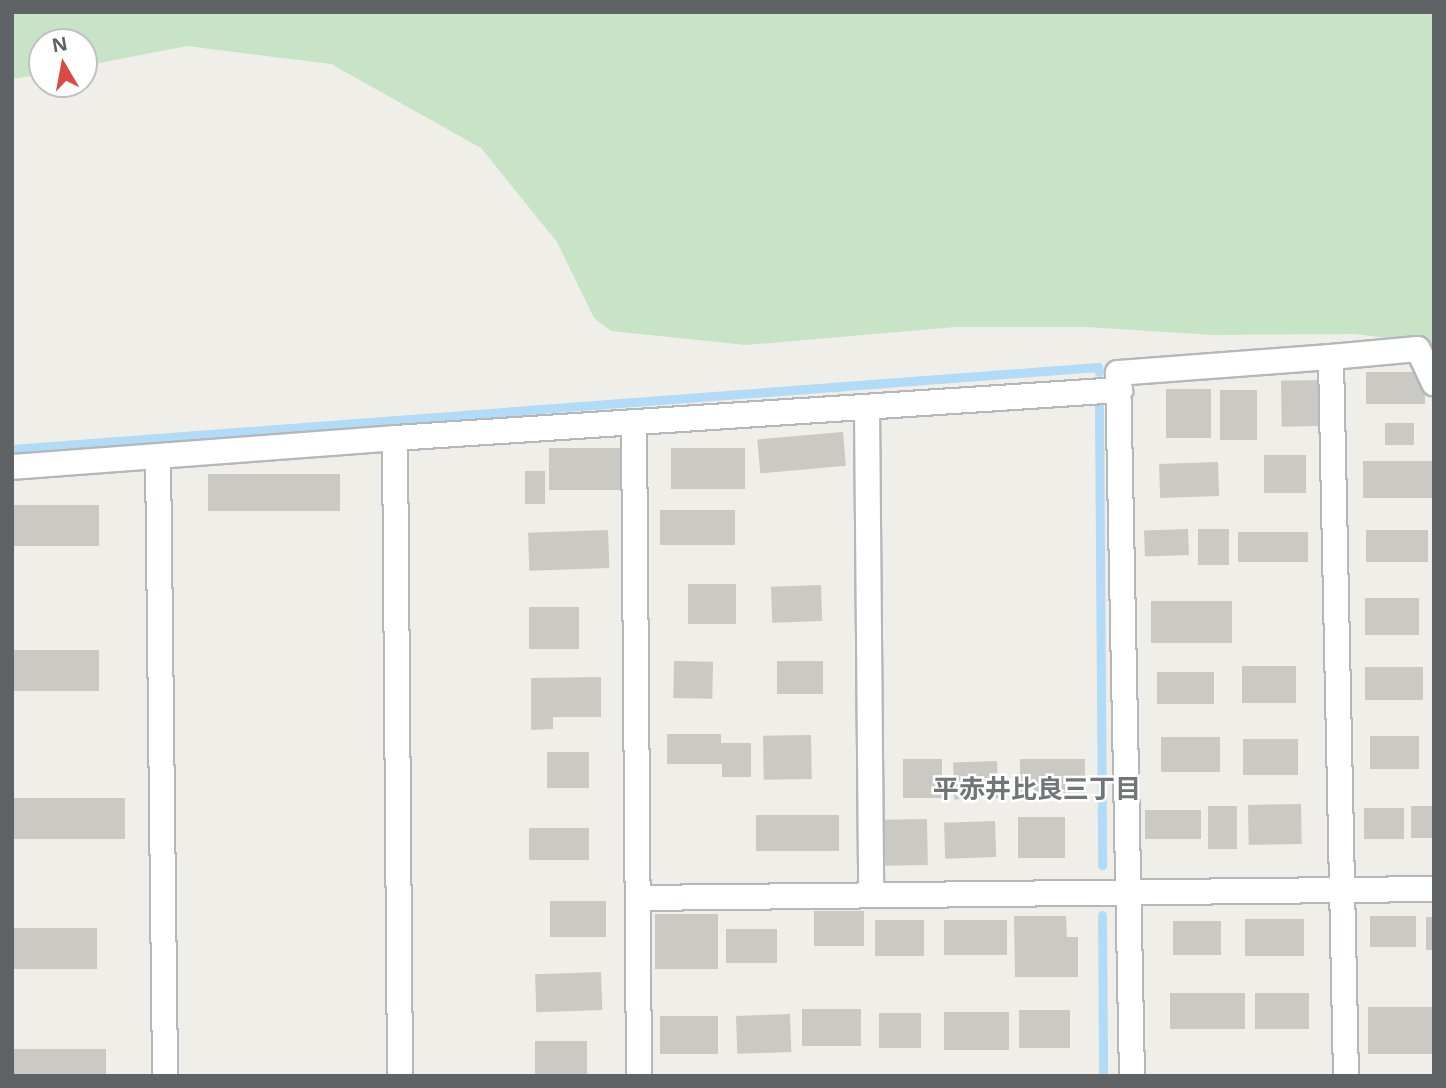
<!DOCTYPE html>
<html>
<head>
<meta charset="utf-8">
<style>
  body { margin:0 }
  #map { position:relative; width:1446px; height:1088px; overflow:hidden; background:#f0eee8; font-family:"Noto Sans","Noto Sans JP",sans-serif }
  div>[style] { position:absolute }
  .green>* { inset:0; background:#c8e4c7 }
  .stream>* { height:9px; margin:-4.5px; padding:0 4.5px; transform-origin:4.5px; border-radius:4.5px; background:#b1dbf7 }
  .building>* { inset:0; background:#cbc9c4; transform-origin:0 0 }
  .roads { filter:drop-shadow(2px 0 #b5b8bb) drop-shadow(-2px 0 #b5b8bb) drop-shadow(0 2px #b5b8bb) drop-shadow(0 -2px #b5b8bb) }
  .street>* { height:24px; margin:-12px; padding:0 12px; transform-origin:12px; border-radius:12px; background:#fff }
  span { translate:-50% -50%; white-space:nowrap; text-align:center; line-height:1.15; -webkit-text-stroke:5px #fff; paint-order:stroke }
  .neighbourhood-label { font-size:26px; color:#707578; font-weight:700 }
  .frame { position:absolute; inset:0; border:14px solid #5f6366; pointer-events:none }
  .north { position:absolute; left:28px; top:28px; width:70px; height:70px; box-sizing:border-box; background:#fff; border:2px solid #bfc1c2; border-radius:50%; rotate:350deg; font-size:19px; font-weight:700; line-height:28px; text-align:center; color:#5f6366 }
  .north::after { content:''; display:block; margin:auto; width:24px; height:32px; background:#d94a44; clip-path:polygon(50% 0,100% 100%,50% 72%,0 100%) }
</style>
</head>
<body>
<div id="map">
  <div class="green">
    <div style="clip-path:polygon(12px 12px,1434px 12px,1434px 344px,1355px 334px,1213px 335px,1086px 327px,956px 327px,746px 345px,611px 331px,594px 318px,557px 242px,481px 148px,331px 64px,187px 46px,84px 66px,84px 42px,42px 42px,42px 74px,12px 79px)"></div>
  </div>
  <div class="stream">
    <div style="left:1099px;top:407px;width:458px;rotate:89.6deg"></div>
    <div style="left:12px;top:449px;width:1089px;rotate:-4.32deg"></div>
    <div style="left:1098px;top:367px;width:5px;rotate:79deg"></div>
    <div style="left:1102px;top:915px;width:161px;rotate:89.6deg"></div>
  </div>
  <div class="building">
    <div style="left:1366px;top:372px;width:59px;height:32px"></div>
    <div style="left:1321px;top:380px;width:46px;height:40px;rotate:89deg"></div>
    <div style="left:1211px;top:389px;width:49px;height:45px;rotate:90deg"></div>
    <div style="left:1220px;top:390px;width:37px;height:50px"></div>
    <div style="left:1385px;top:423px;width:29px;height:22px"></div>
    <div style="left:843px;top:432px;width:34px;height:86px;rotate:85deg"></div>
    <div style="left:549px;top:448px;width:73px;height:42px"></div>
    <div style="left:745px;top:448px;width:41px;height:74px;rotate:90deg"></div>
    <div style="left:1306px;top:455px;width:38px;height:42px;rotate:90deg"></div>
    <div style="left:1434px;top:461px;width:37px;height:71px;rotate:90deg"></div>
    <div style="left:1218px;top:462px;width:34px;height:59px;rotate:88deg"></div>
    <div style="left:525px;top:471px;width:20px;height:33px"></div>
    <div style="left:340px;top:474px;width:37px;height:132px;rotate:90deg"></div>
    <div style="left:99px;top:505px;width:41px;height:87px;rotate:90deg"></div>
    <div style="left:660px;top:510px;width:75px;height:35px"></div>
    <div style="left:1188px;top:529px;width:26px;height:44px;rotate:88deg"></div>
    <div style="left:1198px;top:529px;width:31px;height:36px"></div>
    <div style="left:608px;top:530px;width:38px;height:80px;rotate:88deg"></div>
    <div style="left:1366px;top:530px;width:62px;height:32px"></div>
    <div style="left:1238px;top:532px;width:70px;height:30px"></div>
    <div style="left:688px;top:584px;width:48px;height:40px"></div>
    <div style="left:821px;top:585px;width:36px;height:50px;rotate:88deg"></div>
    <div style="left:1419px;top:598px;width:37px;height:54px;rotate:90deg"></div>
    <div style="left:1151px;top:601px;width:81px;height:42px"></div>
    <div style="left:529px;top:607px;width:50px;height:42px"></div>
    <div style="left:12px;top:650px;width:87px;height:41px"></div>
    <div style="left:674px;top:661px;width:39px;height:37px;rotate:1deg"></div>
    <div style="left:777px;top:661px;width:46px;height:33px"></div>
    <div style="left:1242px;top:666px;width:54px;height:37px"></div>
    <div style="left:1365px;top:667px;width:58px;height:33px"></div>
    <div style="left:1214px;top:672px;width:32px;height:57px;rotate:90deg"></div>
    <div style="clip-path:polygon(601px 677px,601px 717px,553px 717px,553px 729px,531px 730px,531px 678px)"></div>
    <div style="clip-path:polygon(667px 734px,721px 734px,721px 743px,751px 743px,751px 777px,722px 777px,722px 764px,667px 764px)"></div>
    <div style="left:811px;top:735px;width:44px;height:48px;rotate:89deg"></div>
    <div style="left:1419px;top:736px;width:33px;height:49px;rotate:90deg"></div>
    <div style="left:1161px;top:737px;width:59px;height:35px"></div>
    <div style="left:1243px;top:739px;width:55px;height:36px"></div>
    <div style="left:547px;top:752px;width:42px;height:36px"></div>
    <div style="left:903px;top:759px;width:39px;height:39px"></div>
    <div style="left:1085px;top:759px;width:39px;height:65px;rotate:90deg"></div>
    <div style="left:997px;top:761px;width:37px;height:44px;rotate:88deg"></div>
    <div style="left:125px;top:798px;width:41px;height:113px;rotate:90deg"></div>
    <div style="left:1301px;top:804px;width:40px;height:53px;rotate:89deg"></div>
    <div style="left:1237px;top:806px;width:43px;height:29px;rotate:90deg"></div>
    <div style="left:1411px;top:806px;width:23px;height:32px"></div>
    <div style="left:1364px;top:808px;width:40px;height:31px"></div>
    <div style="left:1145px;top:810px;width:56px;height:29px"></div>
    <div style="left:756px;top:815px;width:83px;height:36px"></div>
    <div style="left:1018px;top:817px;width:47px;height:41px"></div>
    <div style="left:927px;top:819px;width:46px;height:45px;rotate:89deg"></div>
    <div style="left:995px;top:821px;width:36px;height:51px;rotate:88deg"></div>
    <div style="left:529px;top:828px;width:60px;height:32px"></div>
    <div style="left:550px;top:901px;width:56px;height:36px"></div>
    <div style="left:864px;top:911px;width:35px;height:50px;rotate:90deg"></div>
    <div style="left:718px;top:914px;width:55px;height:63px;rotate:90deg"></div>
    <div style="clip-path:polygon(1014px 916px,1066px 916px,1067px 937px,1078px 937px,1078px 977px,1015px 977px)"></div>
    <div style="left:1370px;top:916px;width:46px;height:31px"></div>
    <div style="left:1426px;top:917px;width:8px;height:33px"></div>
    <div style="left:1245px;top:919px;width:59px;height:37px"></div>
    <div style="left:924px;top:920px;width:36px;height:49px;rotate:90deg"></div>
    <div style="left:944px;top:920px;width:63px;height:35px"></div>
    <div style="left:1173px;top:921px;width:48px;height:34px"></div>
    <div style="left:97px;top:928px;width:41px;height:85px;rotate:90deg"></div>
    <div style="left:726px;top:929px;width:51px;height:34px"></div>
    <div style="left:601px;top:972px;width:38px;height:66px;rotate:88deg"></div>
    <div style="left:1245px;top:993px;width:36px;height:75px;rotate:90deg"></div>
    <div style="left:1255px;top:993px;width:54px;height:36px"></div>
    <div style="left:1368px;top:1007px;width:66px;height:47px"></div>
    <div style="left:861px;top:1009px;width:37px;height:59px;rotate:90deg"></div>
    <div style="left:1019px;top:1010px;width:51px;height:38px"></div>
    <div style="left:944px;top:1012px;width:65px;height:38px"></div>
    <div style="left:921px;top:1013px;width:35px;height:42px;rotate:90deg"></div>
    <div style="left:790px;top:1014px;width:38px;height:54px;rotate:88deg"></div>
    <div style="left:660px;top:1016px;width:58px;height:38px"></div>
    <div style="left:535px;top:1041px;width:52px;height:35px"></div>
    <div style="left:12px;top:1049px;width:94px;height:27px"></div>
  </div>
  <div class="roads">
    <div class="street">
      <div style="left:867px;top:408px;width:486px;rotate:89.5deg"></div>
      <div style="left:634px;top:423px;width:653px;rotate:89.56deg"></div>
      <div style="left:158px;top:456px;width:620px;rotate:89.35deg"></div>
      <div style="left:12px;top:467px;width:384px;rotate:-4.3deg"></div>
      <div style="left:639px;top:898px;width:795px;rotate:-0.65deg"></div>
      <div style="left:400px;top:1076px;width:638px;rotate:-90.45deg"></div>
      <div style="left:395px;top:438px;width:727px;rotate:-3.79deg"></div>
      <div style="left:1132px;top:1076px;width:703px;rotate:-91.14deg"></div>
      <div style="left:1118px;top:373px;width:214px;rotate:-4.3deg"></div>
      <div style="left:1346px;top:1076px;width:719px;rotate:-91.2deg"></div>
      <div style="left:1331px;top:357px;width:87px;rotate:-5.3deg"></div>
      <div style="left:1418px;top:349px;width:38px;rotate:65deg"></div>
    </div>
  </div>
  <div class="neighbourhood-label">
    <span style="left:1037px;top:789px">平赤井比良三丁目</span>
  </div>
  <div class="frame"></div>
  <div class="north">N</div>
</div>
</body>
</html>
